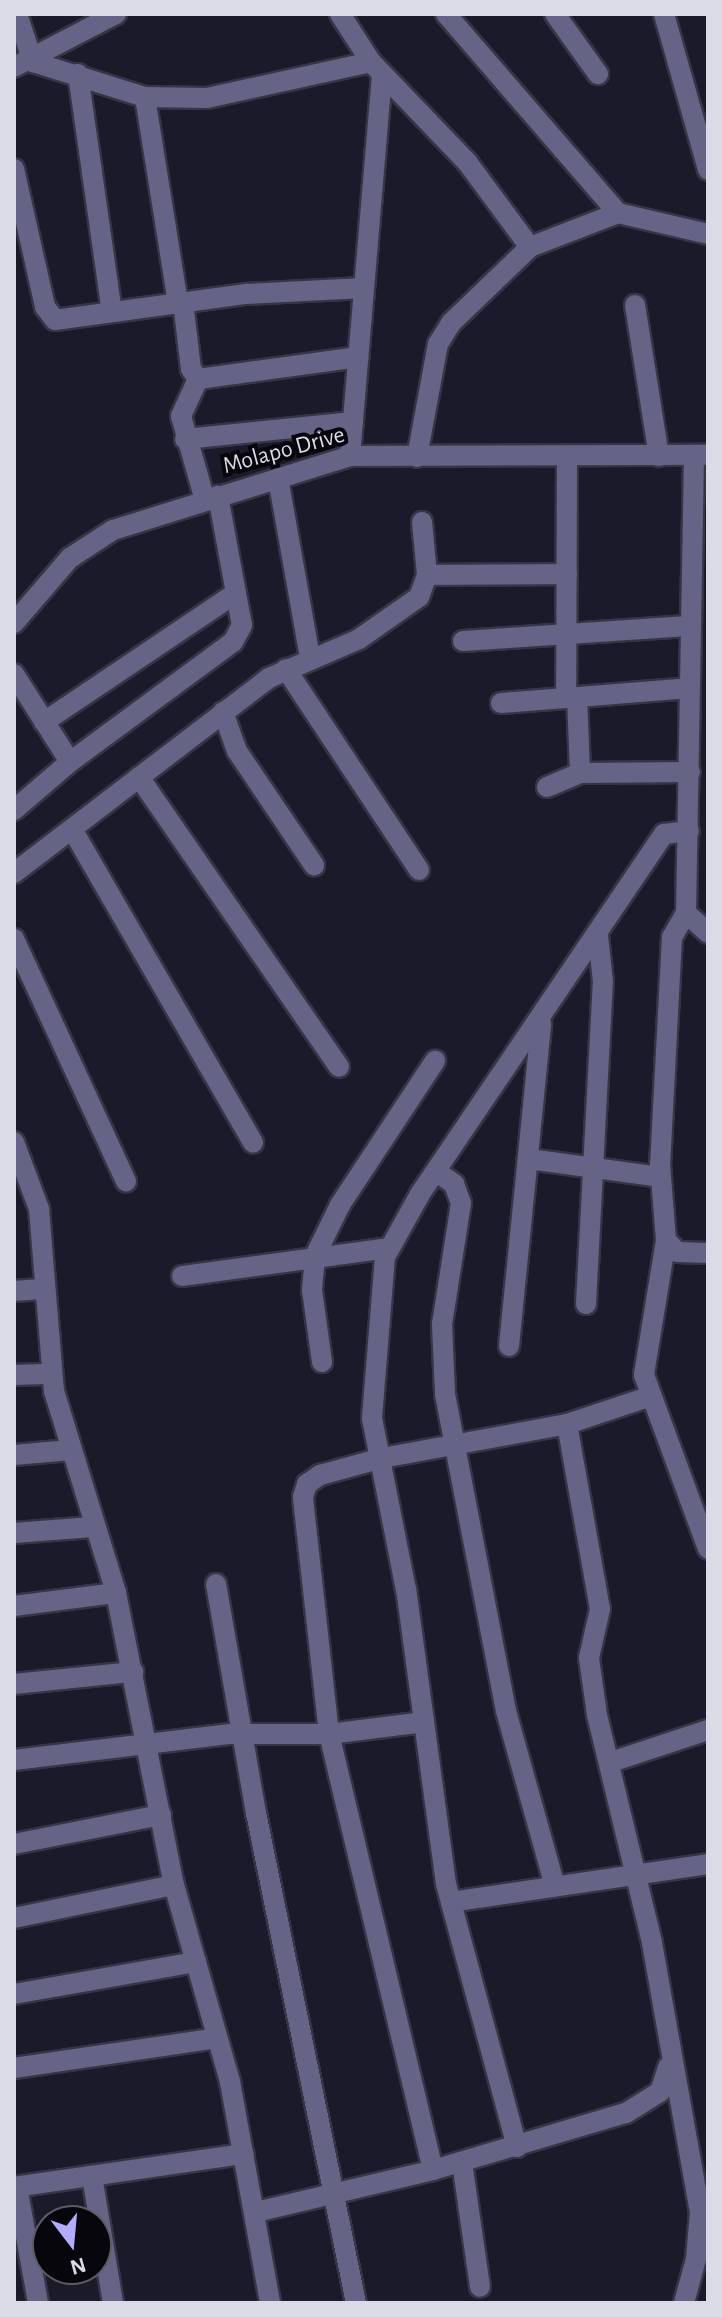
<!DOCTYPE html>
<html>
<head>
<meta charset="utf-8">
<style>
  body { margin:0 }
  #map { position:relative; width:722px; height:2317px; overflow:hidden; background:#1b1a2b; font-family:"Alegreya Sans",sans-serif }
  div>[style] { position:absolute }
  .roads { filter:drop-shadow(2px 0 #363545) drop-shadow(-2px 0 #363545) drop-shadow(0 2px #363545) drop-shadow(0 -2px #363545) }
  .minor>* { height:20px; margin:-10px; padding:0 10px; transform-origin:10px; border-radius:10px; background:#666486 }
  span { translate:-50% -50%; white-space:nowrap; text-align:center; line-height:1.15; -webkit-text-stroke:8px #07060d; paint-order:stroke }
  .street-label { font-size:24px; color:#dbdbe7 }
  .frame { position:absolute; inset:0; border:16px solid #dbdbe7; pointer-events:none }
  .north { position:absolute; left:32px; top:2205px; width:80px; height:80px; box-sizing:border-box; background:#07060d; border:2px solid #5c5b64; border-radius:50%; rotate:164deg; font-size:22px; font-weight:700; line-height:32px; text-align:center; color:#dbdbe7 }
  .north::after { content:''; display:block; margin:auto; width:28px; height:36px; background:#b2adfa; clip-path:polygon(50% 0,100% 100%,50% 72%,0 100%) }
</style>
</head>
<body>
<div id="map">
  <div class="roads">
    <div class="minor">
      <div style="left:17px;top:14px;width:51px;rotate:71.6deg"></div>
      <div style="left:33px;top:62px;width:117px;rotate:17.4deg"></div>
      <div style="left:145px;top:97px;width:62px;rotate:0.9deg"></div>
      <div style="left:207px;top:98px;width:168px;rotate:-12.4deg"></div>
      <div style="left:340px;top:14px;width:57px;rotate:57.1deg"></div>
      <div style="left:371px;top:62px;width:139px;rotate:46.2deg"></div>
      <div style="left:467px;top:162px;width:106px;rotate:53.5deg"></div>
      <div style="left:446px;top:14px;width:263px;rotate:49.2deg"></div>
      <div style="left:618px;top:213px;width:92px;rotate:13.1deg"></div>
      <div style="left:555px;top:14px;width:74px;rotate:54.4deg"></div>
      <div style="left:664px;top:14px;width:162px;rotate:74.2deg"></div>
      <div style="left:14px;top:67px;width:115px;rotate:-27.5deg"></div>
      <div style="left:78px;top:74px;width:240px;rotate:81.9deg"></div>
      <div style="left:145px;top:97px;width:209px;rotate:80.9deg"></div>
      <div style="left:14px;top:169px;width:141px;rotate:77.3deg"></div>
      <div style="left:45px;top:307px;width:16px;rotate:52deg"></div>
      <div style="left:55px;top:320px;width:193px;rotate:-7.8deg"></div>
      <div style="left:246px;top:294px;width:118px;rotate:-2.9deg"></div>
      <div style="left:183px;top:302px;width:67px;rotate:83.2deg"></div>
      <div style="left:191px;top:369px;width:12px;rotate:55deg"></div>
      <div style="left:198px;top:379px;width:162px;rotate:-7.8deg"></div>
      <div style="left:635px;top:305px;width:153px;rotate:81deg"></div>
      <div style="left:198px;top:379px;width:41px;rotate:114.7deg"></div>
      <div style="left:181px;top:416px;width:87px;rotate:74.1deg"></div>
      <div style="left:185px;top:439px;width:169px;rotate:-5.8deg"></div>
      <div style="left:350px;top:456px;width:382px;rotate:-85.2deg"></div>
      <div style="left:694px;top:456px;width:457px;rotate:91deg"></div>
      <div style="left:686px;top:913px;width:28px;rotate:120deg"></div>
      <div style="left:672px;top:937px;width:227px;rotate:93deg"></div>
      <div style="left:660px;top:1164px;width:76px;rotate:85.5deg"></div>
      <div style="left:666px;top:1240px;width:16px;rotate:47deg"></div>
      <div style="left:677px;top:1252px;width:31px;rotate:2deg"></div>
      <div style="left:417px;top:457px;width:115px;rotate:-79.5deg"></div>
      <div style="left:438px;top:344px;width:25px;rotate:-58deg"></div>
      <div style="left:451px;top:323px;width:110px;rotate:-43.9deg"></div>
      <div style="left:530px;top:247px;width:94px;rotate:-21.1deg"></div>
      <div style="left:567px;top:457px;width:241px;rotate:90.2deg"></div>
      <div style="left:566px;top:698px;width:123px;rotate:-4.6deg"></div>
      <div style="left:278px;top:478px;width:183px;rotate:79.9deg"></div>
      <div style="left:422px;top:522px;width:53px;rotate:84.6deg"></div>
      <div style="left:427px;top:575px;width:140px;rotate:-0.4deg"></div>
      <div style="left:14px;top:623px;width:86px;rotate:-49.3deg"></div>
      <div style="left:70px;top:558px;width:51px;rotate:-33.1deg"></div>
      <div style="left:113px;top:530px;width:248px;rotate:-17.3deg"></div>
      <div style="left:350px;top:456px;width:358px;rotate:-0.2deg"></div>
      <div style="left:463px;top:641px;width:225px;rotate:-3.8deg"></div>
      <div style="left:286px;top:669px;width:241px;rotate:56.5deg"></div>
      <div style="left:14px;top:674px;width:104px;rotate:57.5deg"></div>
      <div style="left:70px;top:762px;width:74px;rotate:139.4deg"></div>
      <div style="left:577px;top:697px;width:76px;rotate:87.7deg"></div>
      <div style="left:501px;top:703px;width:65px;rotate:-4.4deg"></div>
      <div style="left:223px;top:712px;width:41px;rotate:70.3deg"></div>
      <div style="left:237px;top:751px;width:138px;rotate:56deg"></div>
      <div style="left:44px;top:722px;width:231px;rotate:-33.9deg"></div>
      <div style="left:236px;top:593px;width:99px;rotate:-100.5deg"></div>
      <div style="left:70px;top:762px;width:202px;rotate:-36.4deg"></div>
      <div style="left:233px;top:642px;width:19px;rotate:-62deg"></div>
      <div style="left:242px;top:625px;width:33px;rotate:-101deg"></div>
      <div style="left:139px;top:777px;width:352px;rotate:55.4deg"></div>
      <div style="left:547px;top:787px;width:36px;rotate:-23deg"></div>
      <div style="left:580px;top:773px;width:110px;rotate:-0.5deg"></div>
      <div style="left:72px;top:829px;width:362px;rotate:60deg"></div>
      <div style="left:14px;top:873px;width:321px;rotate:-37.4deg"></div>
      <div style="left:269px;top:678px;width:98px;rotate:-23.4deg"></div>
      <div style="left:359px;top:639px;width:73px;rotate:-35deg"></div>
      <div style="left:419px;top:597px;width:23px;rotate:-70deg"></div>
      <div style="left:686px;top:913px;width:30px;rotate:42deg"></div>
      <div style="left:14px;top:939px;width:267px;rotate:65.2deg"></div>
      <div style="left:14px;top:1142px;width:72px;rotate:69.5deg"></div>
      <div style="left:39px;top:1209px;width:183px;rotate:85.3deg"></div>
      <div style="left:54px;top:1391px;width:211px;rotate:72.9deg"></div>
      <div style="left:116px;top:1593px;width:298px;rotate:78.8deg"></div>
      <div style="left:174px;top:1885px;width:205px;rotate:74.1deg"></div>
      <div style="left:230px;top:2082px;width:225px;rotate:79.7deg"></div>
      <div style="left:529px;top:1159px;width:132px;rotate:7.8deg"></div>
      <div style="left:437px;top:1172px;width:21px;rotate:35deg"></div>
      <div style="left:454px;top:1184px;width:20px;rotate:70deg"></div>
      <div style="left:461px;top:1203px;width:122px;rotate:98.9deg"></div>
      <div style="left:442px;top:1324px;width:70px;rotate:87.5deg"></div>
      <div style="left:445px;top:1394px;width:323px;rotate:79.1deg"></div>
      <div style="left:506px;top:1711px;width:182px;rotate:74.4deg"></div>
      <div style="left:666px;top:1240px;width:137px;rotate:99.3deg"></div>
      <div style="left:644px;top:1375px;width:185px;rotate:69.8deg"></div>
      <div style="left:182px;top:1276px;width:209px;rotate:-7.7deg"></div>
      <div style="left:14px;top:1291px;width:31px;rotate:-4deg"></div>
      <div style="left:586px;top:1304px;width:322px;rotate:-87deg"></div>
      <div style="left:603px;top:982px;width:47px;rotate:-96.1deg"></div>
      <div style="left:509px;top:1346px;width:324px;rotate:-84.3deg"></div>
      <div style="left:322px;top:1362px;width:73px;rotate:-97.9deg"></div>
      <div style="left:312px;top:1290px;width:34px;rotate:-85deg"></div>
      <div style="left:315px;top:1256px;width:57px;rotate:-63.9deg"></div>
      <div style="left:340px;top:1205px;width:173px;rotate:-56.6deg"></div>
      <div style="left:14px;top:1375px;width:38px;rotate:-2deg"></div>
      <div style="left:567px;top:1424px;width:188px;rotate:79.9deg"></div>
      <div style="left:600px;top:1609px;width:50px;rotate:102.7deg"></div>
      <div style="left:589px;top:1658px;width:58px;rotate:82deg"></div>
      <div style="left:597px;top:1715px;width:235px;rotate:76.4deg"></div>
      <div style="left:652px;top:1943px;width:273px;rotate:79.9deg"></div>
      <div style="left:700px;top:2212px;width:47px;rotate:94.9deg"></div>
      <div style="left:696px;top:2259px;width:46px;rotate:105.3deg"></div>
      <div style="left:14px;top:1455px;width:56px;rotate:-5.1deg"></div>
      <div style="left:14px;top:1533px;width:78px;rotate:-4.4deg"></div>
      <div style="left:216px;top:1584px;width:232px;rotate:80.1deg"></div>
      <div style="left:256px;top:1813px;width:500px;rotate:78.47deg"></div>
      <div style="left:14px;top:1606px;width:103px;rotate:-7.3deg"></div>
      <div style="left:14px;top:1684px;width:120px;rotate:-5.8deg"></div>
      <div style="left:14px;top:1760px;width:218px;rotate:-6.9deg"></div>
      <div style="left:230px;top:1734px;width:99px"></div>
      <div style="left:329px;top:1734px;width:96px;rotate:-7.2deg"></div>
      <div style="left:611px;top:1762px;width:102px;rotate:-18.3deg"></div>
      <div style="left:14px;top:1844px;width:150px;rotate:-11.2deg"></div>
      <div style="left:451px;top:1902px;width:260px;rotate:-8.4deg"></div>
      <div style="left:14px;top:1918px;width:163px;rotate:-11.7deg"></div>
      <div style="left:14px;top:1994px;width:185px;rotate:-10deg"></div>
      <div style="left:14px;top:2068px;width:205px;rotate:-8.4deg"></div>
      <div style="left:517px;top:2147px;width:272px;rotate:-105.1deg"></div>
      <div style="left:446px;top:1884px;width:297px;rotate:-97.7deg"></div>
      <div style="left:406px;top:1590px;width:175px;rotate:-101.2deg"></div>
      <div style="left:372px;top:1418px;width:162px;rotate:-85.4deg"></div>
      <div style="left:385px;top:1257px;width:72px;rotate:-60.9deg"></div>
      <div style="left:420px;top:1194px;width:435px;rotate:-55.9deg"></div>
      <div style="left:664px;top:834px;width:25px;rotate:-7deg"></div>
      <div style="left:462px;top:2162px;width:126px;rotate:81.8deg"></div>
      <div style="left:433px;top:2170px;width:448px;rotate:-103.4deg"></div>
      <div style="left:329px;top:1734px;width:238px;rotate:-96.3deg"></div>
      <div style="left:303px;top:1497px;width:14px;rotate:-73deg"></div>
      <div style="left:307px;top:1484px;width:16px;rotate:-35deg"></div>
      <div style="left:320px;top:1475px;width:64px;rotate:-15.3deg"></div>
      <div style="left:382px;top:1458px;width:188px;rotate:-10.4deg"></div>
      <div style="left:567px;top:1424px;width:85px;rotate:-18.4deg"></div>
      <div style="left:92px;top:2176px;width:129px;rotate:80.6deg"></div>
      <div style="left:14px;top:2187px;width:232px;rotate:-8.2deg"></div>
      <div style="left:17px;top:2187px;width:118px;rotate:79.7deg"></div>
      <div style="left:256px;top:2212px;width:182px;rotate:-13.3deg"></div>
      <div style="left:433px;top:2170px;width:201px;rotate:-16.5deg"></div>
      <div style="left:626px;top:2113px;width:40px;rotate:-32deg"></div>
      <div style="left:660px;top:2092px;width:26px;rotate:-72deg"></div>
    </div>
  </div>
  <div class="street-label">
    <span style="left:284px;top:451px;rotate:-15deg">Molapo Drive</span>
  </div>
  <div class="frame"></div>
  <div class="north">N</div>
</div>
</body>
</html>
